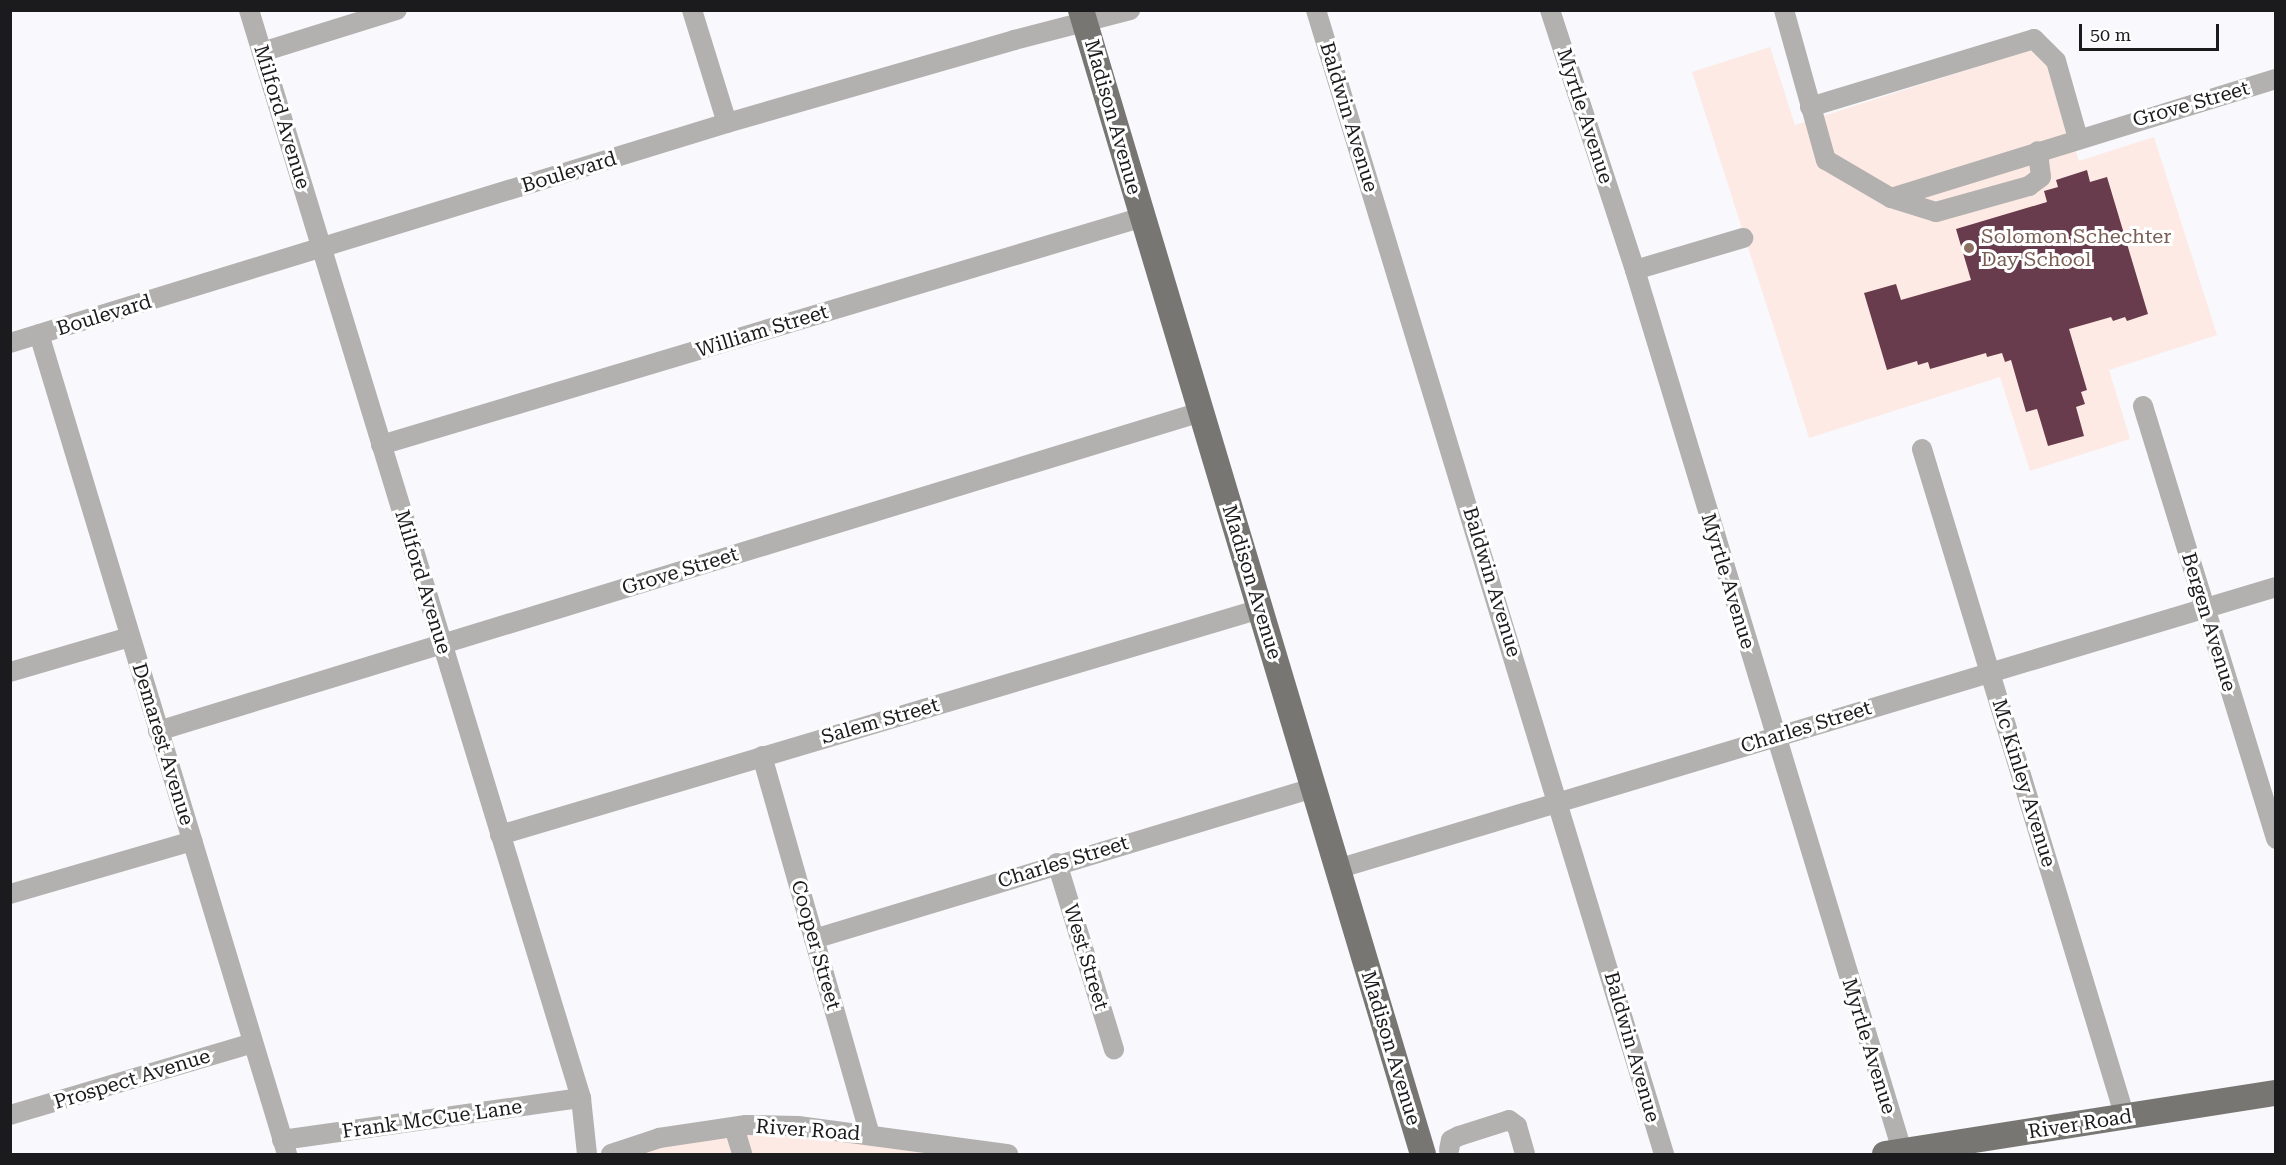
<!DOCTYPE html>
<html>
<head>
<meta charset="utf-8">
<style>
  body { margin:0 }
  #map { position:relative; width:2286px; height:1165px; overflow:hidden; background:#f8f8fd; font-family:"Roboto Serif",serif }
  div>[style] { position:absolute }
  .education>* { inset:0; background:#feeae4 }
  .building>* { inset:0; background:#683c4d }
  .minor>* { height:20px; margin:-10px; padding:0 10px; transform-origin:10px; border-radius:10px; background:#b2b1af }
  .major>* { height:26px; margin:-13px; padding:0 13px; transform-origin:13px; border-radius:13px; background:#777672 }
  .dots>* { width:16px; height:16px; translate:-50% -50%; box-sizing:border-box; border:3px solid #fff; border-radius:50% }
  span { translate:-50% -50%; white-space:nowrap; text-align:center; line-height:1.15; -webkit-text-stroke:6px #fff; paint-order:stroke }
  .street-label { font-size:20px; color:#1b1b1d }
  .education-label { font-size:20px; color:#785e54 }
  .left { translate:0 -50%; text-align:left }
  .frame { position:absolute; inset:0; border:12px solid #1b1b1d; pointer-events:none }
  .scale { position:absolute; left:2079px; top:24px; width:140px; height:27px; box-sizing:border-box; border:3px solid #1b1b1d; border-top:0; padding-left:8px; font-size:18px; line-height:21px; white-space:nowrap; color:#1b1b1d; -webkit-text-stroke:4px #fff; paint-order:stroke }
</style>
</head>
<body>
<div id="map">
  <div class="education">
    <div style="clip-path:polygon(2042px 46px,2079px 161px,2154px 137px,2217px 335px,2109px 370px,2130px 439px,2030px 471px,2000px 377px,1809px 438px,1692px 72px,1770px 47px,1795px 125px)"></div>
    <div style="clip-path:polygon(746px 1125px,1008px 1154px,611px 1154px)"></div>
  </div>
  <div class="building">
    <div style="clip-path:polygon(2087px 170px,2090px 182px,2107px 177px,2148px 314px,2127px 321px,2125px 317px,2113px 321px,2111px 317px,2069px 329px,2087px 390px,2081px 392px,2085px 404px,2076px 407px,2084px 436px,2048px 446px,2037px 409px,2026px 412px,2011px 360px,2005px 362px,2002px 353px,1987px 357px,1986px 353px,1930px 369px,1928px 362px,1918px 365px,1917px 361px,1887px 370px,1864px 293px,1896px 284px,1901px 300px,1971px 280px,1956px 229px,2047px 202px,2044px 191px,2058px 187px,2056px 180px)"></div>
  </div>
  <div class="minor">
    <div style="left:249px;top:10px;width:1138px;rotate:73.03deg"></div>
    <div style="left:581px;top:1098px;width:56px;rotate:83.9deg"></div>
    <div style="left:692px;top:10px;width:118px;rotate:72.8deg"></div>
    <div style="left:1316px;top:10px;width:1196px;rotate:73.08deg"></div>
    <div style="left:1550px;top:10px;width:274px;rotate:71.9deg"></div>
    <div style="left:1635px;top:270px;width:924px;rotate:73.13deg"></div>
    <div style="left:1784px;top:10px;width:156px;rotate:74.4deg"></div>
    <div style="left:1826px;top:160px;width:75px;rotate:30.3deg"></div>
    <div style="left:1891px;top:198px;width:47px;rotate:17.3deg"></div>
    <div style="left:1936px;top:212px;width:97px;rotate:-15.6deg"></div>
    <div style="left:2029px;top:186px;width:15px;rotate:-37deg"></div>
    <div style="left:2041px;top:177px;width:26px;rotate:-97deg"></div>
    <div style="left:262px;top:52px;width:141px;rotate:-17.3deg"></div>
    <div style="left:1810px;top:107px;width:234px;rotate:-16.9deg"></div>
    <div style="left:2034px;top:39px;width:31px;rotate:45deg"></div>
    <div style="left:2056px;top:61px;width:80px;rotate:74.1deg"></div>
    <div style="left:1891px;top:198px;width:403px;rotate:-17.2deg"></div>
    <div style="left:1635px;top:270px;width:113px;rotate:-16.5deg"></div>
    <div style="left:39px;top:334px;width:857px;rotate:73.17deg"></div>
    <div style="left:10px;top:343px;width:750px;rotate:-17.06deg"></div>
    <div style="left:727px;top:123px;width:299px;rotate:-16.1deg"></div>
    <div style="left:1014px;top:40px;width:120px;rotate:-14.5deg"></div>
    <div style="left:2143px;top:406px;width:453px;rotate:72.9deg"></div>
    <div style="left:381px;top:445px;width:795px;rotate:-16.66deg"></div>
    <div style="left:1922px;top:449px;width:698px;rotate:73.1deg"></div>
    <div style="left:10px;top:672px;width:125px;rotate:-16.3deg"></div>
    <div style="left:158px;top:731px;width:1091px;rotate:-17.01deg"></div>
    <div style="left:762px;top:756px;width:393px;rotate:74.1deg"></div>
    <div style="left:500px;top:835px;width:793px;rotate:-16.56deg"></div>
    <div style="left:1057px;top:863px;width:195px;rotate:73deg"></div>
    <div style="left:1337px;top:869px;width:980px;rotate:-16.72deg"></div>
    <div style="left:10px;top:894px;width:190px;rotate:-16.2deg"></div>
    <div style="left:814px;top:939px;width:521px;rotate:-16.84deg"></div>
    <div style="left:10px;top:1115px;width:253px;rotate:-16.5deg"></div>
    <div style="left:734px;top:1127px;width:28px;rotate:73deg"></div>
    <div style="left:282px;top:1140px;width:302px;rotate:-8deg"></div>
    <div style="left:1449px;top:1150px;width:10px;rotate:-79deg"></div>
    <div style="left:1451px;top:1140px;width:9px;rotate:-27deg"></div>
    <div style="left:1459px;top:1136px;width:52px;rotate:-17.7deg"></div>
    <div style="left:1509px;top:1120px;width:10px;rotate:37deg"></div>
    <div style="left:1517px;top:1126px;width:29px;rotate:74deg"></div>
    <div style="left:611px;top:1154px;width:51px;rotate:-18.4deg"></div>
    <div style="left:659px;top:1138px;width:88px;rotate:-8.5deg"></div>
    <div style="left:746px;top:1125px;width:52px;rotate:1.1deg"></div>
    <div style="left:798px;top:1126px;width:212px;rotate:7.6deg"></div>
  </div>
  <div class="major">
    <div style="left:1081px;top:10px;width:1194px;rotate:73.36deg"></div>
    <div style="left:1885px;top:1154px;width:396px;rotate:-8.9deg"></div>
  </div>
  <div class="dots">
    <div style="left:1969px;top:248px;background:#8d6e63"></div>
  </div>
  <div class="street-label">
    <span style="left:2191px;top:104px;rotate:-16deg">Grove Street</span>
    <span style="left:1585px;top:116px;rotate:72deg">Myrtle Avenue</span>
    <span style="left:282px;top:117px;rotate:73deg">Milford Avenue</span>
    <span style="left:1113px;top:117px;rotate:74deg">Madison Avenue</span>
    <span style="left:1349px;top:117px;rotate:73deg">Baldwin Avenue</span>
    <span style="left:569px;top:172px;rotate:-17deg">Boulevard</span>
    <span style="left:104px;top:315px;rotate:-17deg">Boulevard</span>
    <span style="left:762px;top:331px;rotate:-17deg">William Street</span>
    <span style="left:680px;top:571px;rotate:-17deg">Grove Street</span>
    <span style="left:1728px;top:581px;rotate:73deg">Myrtle Avenue</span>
    <span style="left:423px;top:582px;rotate:73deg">Milford Avenue</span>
    <span style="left:1252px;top:582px;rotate:73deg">Madison Avenue</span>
    <span style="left:1492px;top:582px;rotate:73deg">Baldwin Avenue</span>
    <span style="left:2209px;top:622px;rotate:73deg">Bergen Avenue</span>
    <span style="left:880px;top:721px;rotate:-16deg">Salem Street</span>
    <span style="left:1806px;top:727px;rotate:-17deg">Charles Street</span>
    <span style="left:163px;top:744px;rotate:73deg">Demarest Avenue</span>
    <span style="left:2024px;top:783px;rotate:73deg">Mc Kinley Avenue</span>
    <span style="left:1063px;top:862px;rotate:-17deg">Charles Street</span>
    <span style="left:816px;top:945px;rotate:74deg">Cooper Street</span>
    <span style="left:1086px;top:957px;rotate:73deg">West Street</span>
    <span style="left:1869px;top:1046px;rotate:73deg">Myrtle Avenue</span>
    <span style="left:1632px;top:1047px;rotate:74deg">Baldwin Avenue</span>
    <span style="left:1391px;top:1048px;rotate:73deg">Madison Avenue</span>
    <span style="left:132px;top:1079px;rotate:-17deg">Prospect Avenue</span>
    <span style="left:432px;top:1119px;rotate:-8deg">Frank McCue Lane</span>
    <span style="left:2080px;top:1124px;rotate:-9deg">River Road</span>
    <span style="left:808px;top:1130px;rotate:4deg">River Road</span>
  </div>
  <div class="education-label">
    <span class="left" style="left:1981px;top:248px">Solomon Schechter<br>Day School</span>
  </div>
  <div class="frame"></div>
  <div class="scale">50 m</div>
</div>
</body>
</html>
